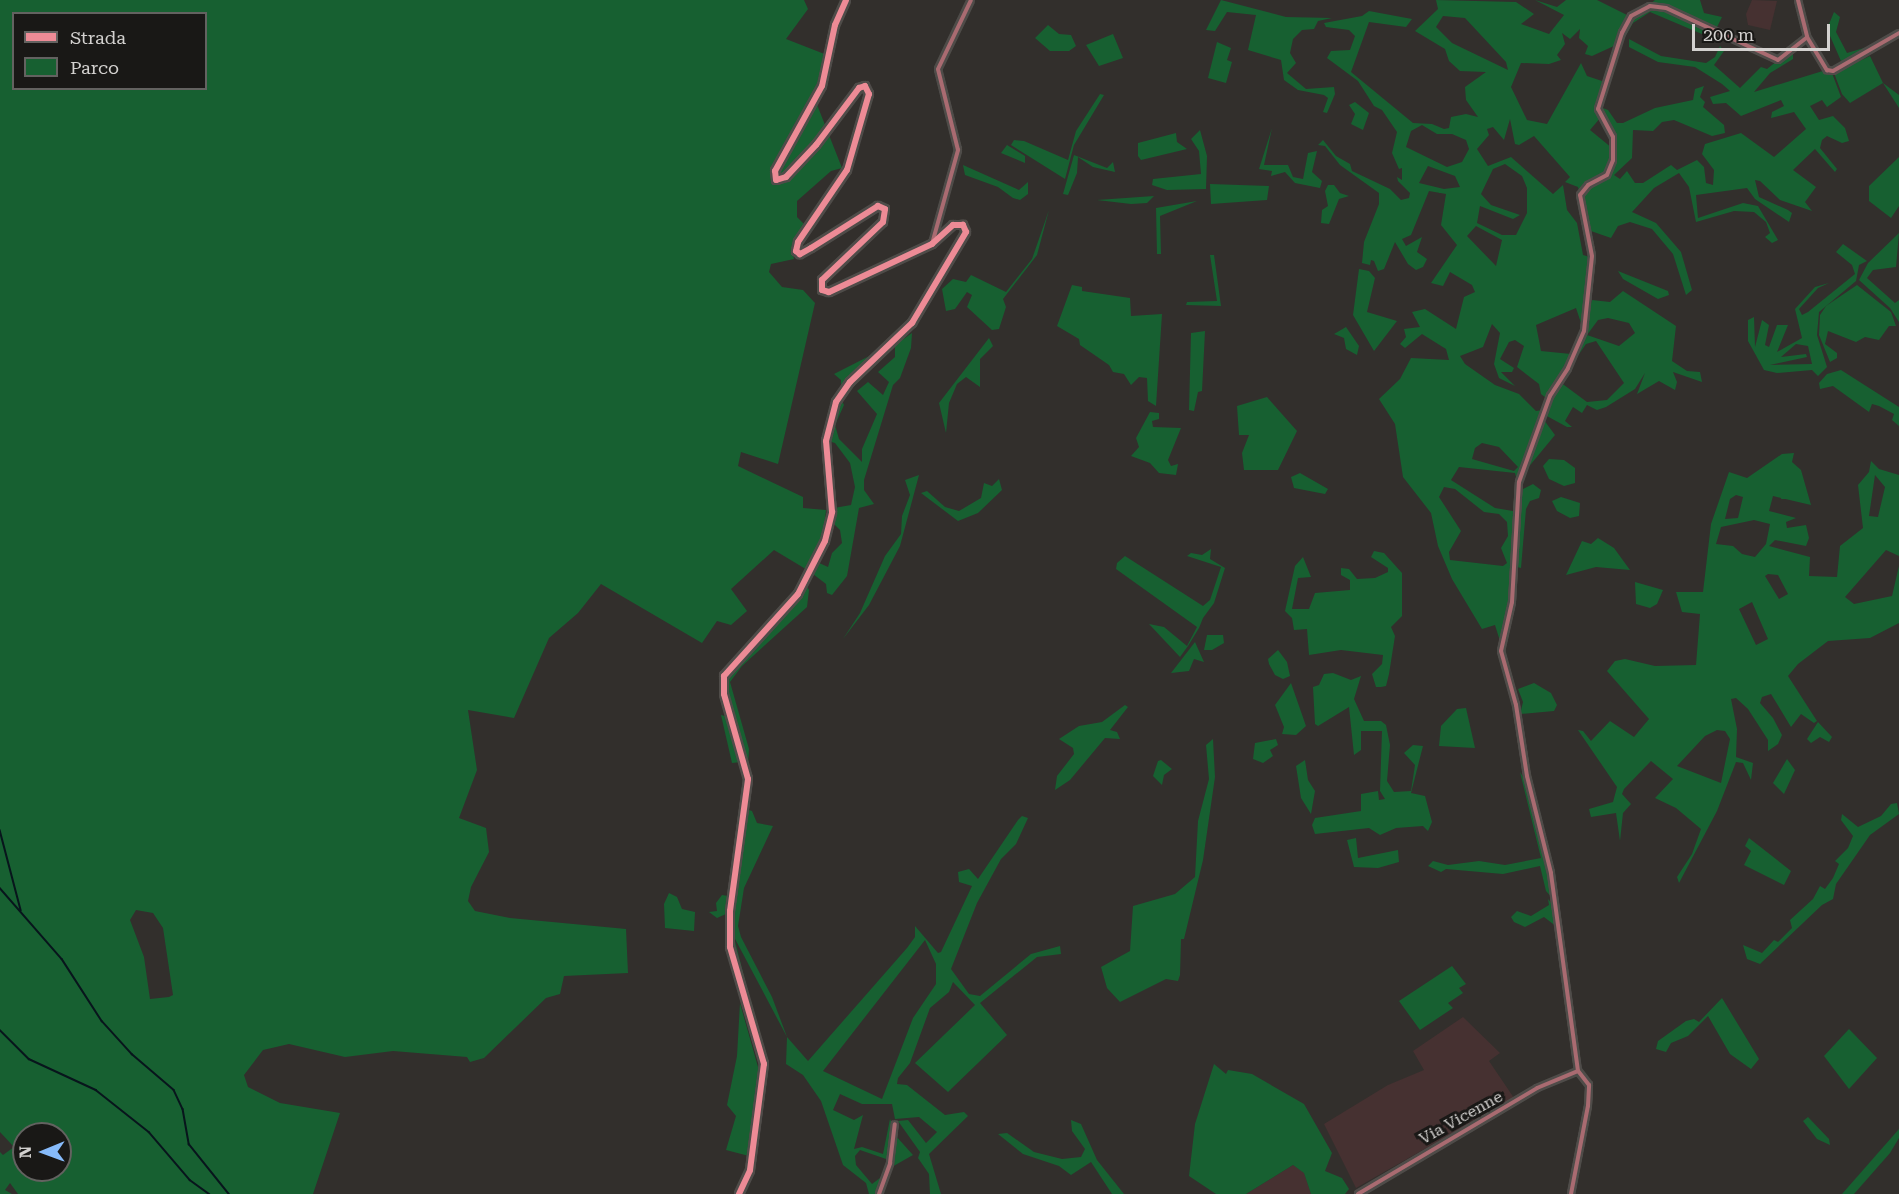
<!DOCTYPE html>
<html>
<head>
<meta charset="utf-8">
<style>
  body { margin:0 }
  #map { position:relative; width:1899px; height:1194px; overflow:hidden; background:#322f2c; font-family:"Roboto Serif",serif }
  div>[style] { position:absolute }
  .industrial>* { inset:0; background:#463131 }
  .green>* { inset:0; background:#176031 }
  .stream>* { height:1.5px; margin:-0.75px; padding:0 0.75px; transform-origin:0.75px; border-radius:0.75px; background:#08151c }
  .roads { filter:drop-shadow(2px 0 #4f4c49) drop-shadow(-2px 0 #4f4c49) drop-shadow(0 2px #4f4c49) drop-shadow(0 -2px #4f4c49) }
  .minor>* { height:4px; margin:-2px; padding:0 2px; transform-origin:2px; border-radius:2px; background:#a96b71 }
  .secondary>* { height:6px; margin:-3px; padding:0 3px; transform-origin:3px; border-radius:3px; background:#ed8b96 }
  span { translate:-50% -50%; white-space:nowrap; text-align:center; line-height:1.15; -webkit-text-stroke:6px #191816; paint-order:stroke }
  .street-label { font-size:16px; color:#d3d1cf }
  .legend { position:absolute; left:12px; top:12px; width:195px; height:78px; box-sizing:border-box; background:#191816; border:2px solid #636260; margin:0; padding:8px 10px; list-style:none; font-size:18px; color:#d3d1cf }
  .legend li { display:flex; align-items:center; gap:12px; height:30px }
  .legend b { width:30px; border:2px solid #636260 }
  .north { position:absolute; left:12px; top:1122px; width:60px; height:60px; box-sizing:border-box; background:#191816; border:2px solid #636260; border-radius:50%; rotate:269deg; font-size:16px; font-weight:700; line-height:24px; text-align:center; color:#d3d1cf }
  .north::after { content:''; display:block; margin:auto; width:21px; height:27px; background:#87bbfb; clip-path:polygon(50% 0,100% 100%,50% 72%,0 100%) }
  .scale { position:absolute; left:1692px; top:24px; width:138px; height:27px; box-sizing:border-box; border:3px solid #d3d1cf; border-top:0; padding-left:8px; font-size:18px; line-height:21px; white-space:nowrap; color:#d3d1cf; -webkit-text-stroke:4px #191816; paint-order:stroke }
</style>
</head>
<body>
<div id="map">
  <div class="industrial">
    <div style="clip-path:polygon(1752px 0,1777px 1px,1770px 30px,1748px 25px,1746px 14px)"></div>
    <div style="clip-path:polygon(1463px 1017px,1500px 1053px,1489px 1061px,1514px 1098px,1356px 1188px,1324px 1124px,1388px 1085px,1424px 1070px,1413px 1051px)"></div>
    <div style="clip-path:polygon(1293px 1165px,1304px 1172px,1311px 1194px,1246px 1194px)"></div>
  </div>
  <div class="green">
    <div style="clip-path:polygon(evenodd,0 0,804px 0,808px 9px,786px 39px,827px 55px,814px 97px,842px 168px,831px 171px,797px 201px,797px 217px,804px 224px,792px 250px,794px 259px,771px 264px,769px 272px,782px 287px,803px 290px,815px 303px,778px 464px,741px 452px,738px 466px,803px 497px,803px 508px,826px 510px,823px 541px,809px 571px,774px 550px,731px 589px,747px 611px,731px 625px,717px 621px,702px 643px,601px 584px,578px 613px,549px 638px,514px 718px,468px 710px,477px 770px,459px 818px,486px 828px,489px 852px,471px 887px,468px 901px,475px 911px,510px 918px,626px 929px,628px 973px,564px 976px,560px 994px,546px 998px,484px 1058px,470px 1062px,467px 1057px,393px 1051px,345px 1057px,289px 1044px,263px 1050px,244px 1075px,248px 1087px,280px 1103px,340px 1113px,313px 1194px,18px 1194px,10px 1183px,5px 1190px,12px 1194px,0 1194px,0 1152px,3px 1155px,14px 1147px,0 1132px,0 0,14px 14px,206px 14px,206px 88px,14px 88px,14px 14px,0 0,136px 910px,153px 913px,163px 928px,173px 995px,169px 997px,150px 999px,144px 957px,130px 920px,136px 910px,0 0,24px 1134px,60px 1134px,60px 1170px,24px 1170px,24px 1134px)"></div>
    <div style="clip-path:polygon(1221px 0,1286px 17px,1332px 18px,1318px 21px,1314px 29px,1302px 30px,1293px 39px,1290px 53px,1296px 63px,1287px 73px,1306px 89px,1334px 87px,1335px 94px,1327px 113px,1323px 112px,1328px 98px,1324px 95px,1298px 90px,1284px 80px,1281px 60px,1248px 50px,1256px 15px,1227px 12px,1215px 31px,1206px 30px)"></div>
    <div style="clip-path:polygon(evenodd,1436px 0,1516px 2px,1534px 14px,1521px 24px,1549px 34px,1564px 15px,1535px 0,1557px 7px,1566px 0,1597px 0,1629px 16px,1616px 45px,1592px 56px,1585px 54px,1588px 46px,1579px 38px,1580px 29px,1570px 39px,1562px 33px,1565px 44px,1557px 55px,1561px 60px,1549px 64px,1521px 63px,1511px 87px,1527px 120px,1547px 124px,1581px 63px,1587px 76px,1605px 82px,1596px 104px,1601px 117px,1590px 130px,1612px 148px,1614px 158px,1615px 136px,1600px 107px,1608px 110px,1617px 123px,1623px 123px,1655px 108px,1693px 100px,1695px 89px,1704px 86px,1700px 97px,1705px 102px,1703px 107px,1724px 125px,1725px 133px,1712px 136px,1674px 120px,1662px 122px,1653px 131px,1633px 130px,1632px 158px,1614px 175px,1620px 179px,1627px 171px,1635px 183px,1643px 183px,1671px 165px,1677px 170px,1697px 160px,1704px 167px,1706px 183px,1713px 185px,1714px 170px,1702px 154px,1705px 144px,1741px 133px,1774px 157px,1806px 129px,1794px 112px,1771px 118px,1772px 112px,1784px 106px,1781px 100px,1741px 116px,1726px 103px,1713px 104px,1710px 97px,1730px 91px,1722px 84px,1695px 67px,1658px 62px,1629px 47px,1629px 39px,1661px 56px,1706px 63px,1715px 57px,1720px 46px,1724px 51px,1714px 65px,1740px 88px,1761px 67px,1767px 69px,1793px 48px,1793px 59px,1770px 73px,1754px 92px,1826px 70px,1832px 73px,1841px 97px,1827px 107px,1822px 100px,1810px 106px,1819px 120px,1833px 116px,1845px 128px,1849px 141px,1842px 143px,1827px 136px,1822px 140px,1820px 148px,1837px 169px,1835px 172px,1815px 149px,1793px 170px,1816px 187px,1805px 202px,1812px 211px,1780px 200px,1760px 181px,1755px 180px,1759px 197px,1788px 210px,1792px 213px,1789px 222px,1755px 199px,1747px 188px,1696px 195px,1698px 218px,1743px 203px,1758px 206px,1778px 240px,1772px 243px,1765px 237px,1770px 233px,1766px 222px,1754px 212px,1734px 211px,1696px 222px,1689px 187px,1679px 173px,1654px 188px,1632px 212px,1656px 223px,1681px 252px,1692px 290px,1686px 295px,1673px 254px,1652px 229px,1630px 222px,1618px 226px,1611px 238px,1588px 230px,1578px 187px,1565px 182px,1570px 177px,1534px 136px,1519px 145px,1515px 144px,1510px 119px,1504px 140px,1493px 127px,1487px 129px,1489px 135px,1477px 149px,1488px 166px,1511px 157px,1553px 194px,1563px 185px,1567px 210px,1577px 223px,1583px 255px,1590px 257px,1590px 264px,1581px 323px,1576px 308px,1536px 325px,1541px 351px,1571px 354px,1546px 398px,1541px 394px,1539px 384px,1517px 367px,1524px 346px,1515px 340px,1509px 342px,1500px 359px,1514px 368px,1512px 372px,1501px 372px,1515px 386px,1499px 378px,1494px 364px,1500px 333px,1492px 324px,1483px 347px,1460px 356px,1465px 364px,1495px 385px,1519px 394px,1536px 411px,1543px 410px,1541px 416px,1555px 435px,1517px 481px,1515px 473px,1459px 467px,1451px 480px,1495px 508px,1513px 511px,1514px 499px,1511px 598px,1500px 641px,1495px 625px,1482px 629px,1452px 579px,1438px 546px,1431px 513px,1403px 477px,1395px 424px,1379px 399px,1400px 379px,1411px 358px,1449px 360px,1446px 349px,1422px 334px,1405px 348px,1400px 344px,1406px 337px,1404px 329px,1420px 327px,1412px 312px,1425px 309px,1456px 329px,1464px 297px,1475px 292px,1472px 285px,1450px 272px,1443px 286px,1431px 283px,1457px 245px,1441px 225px,1446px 194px,1429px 191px,1411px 235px,1402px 239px,1406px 246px,1422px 237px,1417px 252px,1427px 259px,1423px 267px,1416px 270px,1408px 264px,1395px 242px,1384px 269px,1378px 271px,1374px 261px,1371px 260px,1370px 265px,1362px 263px,1364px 242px,1379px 204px,1379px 193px,1340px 165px,1325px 146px,1318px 145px,1323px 140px,1336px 156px,1350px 164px,1352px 171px,1390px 189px,1401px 200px,1409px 198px,1410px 193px,1398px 181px,1397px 177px,1402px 180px,1402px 168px,1399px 169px,1392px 153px,1397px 132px,1382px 110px,1374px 106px,1358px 81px,1327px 58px,1331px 51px,1350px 50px,1355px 36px,1349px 30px,1326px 27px,1324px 23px,1362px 16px,1369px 11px,1412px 19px,1406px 27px,1369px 22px,1351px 72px,1413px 123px,1432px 124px,1444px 129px,1449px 128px,1451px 117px,1466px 114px,1478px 117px,1466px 100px,1465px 87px,1486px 72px,1460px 71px,1449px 61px,1445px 49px,1415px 31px,1438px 9px,1436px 0,1443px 16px,1465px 18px,1506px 62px,1508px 70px,1452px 43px,1436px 27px,1443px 16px,1436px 0,1422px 125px,1437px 134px,1452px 134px,1466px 140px,1469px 149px,1462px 162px,1447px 167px,1406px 147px,1411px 131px,1422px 125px,1436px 0,1505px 164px,1522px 176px,1527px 188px,1527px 213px,1516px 235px,1502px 235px,1477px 223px,1480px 206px,1513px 219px,1520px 215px,1491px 205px,1481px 194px,1493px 169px,1505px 164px,1436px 0,1428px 166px,1455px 176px,1460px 187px,1444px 189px,1419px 183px,1428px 166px,1436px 0,1476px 226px,1502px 240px,1496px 266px,1467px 236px,1476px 226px,1436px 0,1482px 443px,1499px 447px,1518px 467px,1514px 471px,1472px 459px,1475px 448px,1482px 443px,1436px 0,1444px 487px,1455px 489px,1484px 512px,1499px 514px,1507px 522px,1508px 536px,1501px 548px,1507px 563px,1503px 566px,1450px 560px,1449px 552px,1461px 531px,1439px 497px,1444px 487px)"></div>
    <div style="clip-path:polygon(1655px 0,1700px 0,1704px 13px,1722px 17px,1715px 31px,1679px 17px,1718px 36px,1716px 40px,1650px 12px,1633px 23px,1619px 47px,1629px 21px)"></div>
    <div style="clip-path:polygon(1834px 12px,1840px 17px,1836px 32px,1847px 53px,1874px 45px,1899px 29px,1899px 32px,1871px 49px,1841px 61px,1827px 29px)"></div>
    <div style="clip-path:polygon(1048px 25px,1059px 34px,1071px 35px,1076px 46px,1069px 51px,1050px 51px,1035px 38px)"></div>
    <div style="clip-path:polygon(1113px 34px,1123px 58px,1099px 66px,1086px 45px)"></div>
    <div style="clip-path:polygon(1217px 42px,1231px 48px,1227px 60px,1232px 62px,1226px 83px,1208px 78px)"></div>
    <div style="clip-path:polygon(1870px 56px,1883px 83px,1899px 95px,1899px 108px,1883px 83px,1850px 103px,1842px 94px,1834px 73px)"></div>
    <div style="clip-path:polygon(1100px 94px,1104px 95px,1074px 145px,1065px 179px,1011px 145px,1014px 140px,1024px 141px,1068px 160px,1076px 131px)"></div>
    <div style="clip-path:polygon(1355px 102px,1369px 113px,1363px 130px,1351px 124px,1355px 114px,1349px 105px)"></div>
    <div style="clip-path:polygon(1272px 128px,1264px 165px,1288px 165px,1293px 177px,1303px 179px,1308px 153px,1317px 151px,1312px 172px,1322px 181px,1320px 188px,1295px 183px,1285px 172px,1271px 176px,1272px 171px,1259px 169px)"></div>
    <div style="clip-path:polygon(1200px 130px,1207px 156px,1206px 189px,1167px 190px,1152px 185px,1153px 179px,1201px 174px,1199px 151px,1191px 139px)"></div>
    <div style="clip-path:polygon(1176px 133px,1177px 142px,1187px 149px,1141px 160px,1138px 156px,1138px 143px)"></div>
    <div style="clip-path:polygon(1007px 145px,1025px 156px,1025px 163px,1001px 153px)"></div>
    <div style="clip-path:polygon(1074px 155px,1107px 168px,1113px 162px,1115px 172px,1093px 167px,1078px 157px,1077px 173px,1068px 195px,1063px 194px)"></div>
    <div style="clip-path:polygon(1899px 157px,1899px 206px,1891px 218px,1869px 201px,1869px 186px)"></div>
    <div style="clip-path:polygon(963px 165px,1019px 190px,1028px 182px,1028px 194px,1020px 200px,1013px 198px,998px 187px,965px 175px)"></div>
    <div style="clip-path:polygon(1210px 184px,1269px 186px,1267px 200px,1211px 204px)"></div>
    <div style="clip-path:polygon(1328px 185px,1334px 185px,1340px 193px,1349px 196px,1339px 199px,1329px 224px,1321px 223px,1322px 210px,1328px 206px,1325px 191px)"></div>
    <div style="clip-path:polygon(1154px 196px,1147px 203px,1131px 204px,1097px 200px)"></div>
    <div style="clip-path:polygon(1197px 201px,1160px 216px,1161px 254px,1157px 254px,1156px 208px)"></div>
    <div style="clip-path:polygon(1049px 210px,1037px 255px,1003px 299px,1006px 307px,999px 329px,992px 330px,967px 307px,972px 295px,967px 292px,955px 309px,946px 311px,942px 289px,953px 279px,966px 282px,971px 275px,1006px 292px,1032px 259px)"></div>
    <div style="clip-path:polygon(1899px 233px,1896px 267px,1873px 270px,1867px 278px,1895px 303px,1899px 300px,1899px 322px,1890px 308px,1859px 280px,1868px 263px)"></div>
    <div style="clip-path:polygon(evenodd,1843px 244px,1867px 261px,1859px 265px,1856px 281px,1819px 312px,1817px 335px,1827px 367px,1818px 376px,1812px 370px,1777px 373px,1764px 370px,1748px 341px,1748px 320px,1754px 317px,1755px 347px,1762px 320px,1769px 325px,1765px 345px,1769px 347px,1777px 325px,1788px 325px,1777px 352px,1802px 338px,1795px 309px,1815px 287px,1829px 283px,1818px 288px,1799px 309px,1802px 315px,1808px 312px,1855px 274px,1852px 265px,1836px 252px,1843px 244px,1796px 344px,1808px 346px,1812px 364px,1770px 365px,1807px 357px,1806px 354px,1781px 357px,1796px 344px)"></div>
    <div style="clip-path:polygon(1210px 255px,1214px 255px,1221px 306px,1186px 305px,1187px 302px,1217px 301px)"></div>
    <div style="clip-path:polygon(1359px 269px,1369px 271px,1375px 278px,1367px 312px,1397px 321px,1374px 351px,1353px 315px)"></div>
    <div style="clip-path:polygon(1618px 271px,1668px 291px,1669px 295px,1658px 299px,1623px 279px)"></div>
    <div style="clip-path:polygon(1072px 285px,1082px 287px,1082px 291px,1130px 298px,1131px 316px,1162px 314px,1156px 406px,1148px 401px,1147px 378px,1139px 377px,1131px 385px,1124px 374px,1113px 372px,1109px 365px,1080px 345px,1079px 339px,1057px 326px)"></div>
    <div style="clip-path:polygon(1857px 285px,1891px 312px,1896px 326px,1889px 326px,1879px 340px,1865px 337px,1856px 342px,1828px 331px,1825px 344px,1837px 353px,1837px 358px,1830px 362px,1819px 335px,1820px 315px,1826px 306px)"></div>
    <div style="clip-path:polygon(evenodd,1623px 291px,1676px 326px,1672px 361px,1687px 371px,1700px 372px,1702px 382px,1673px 372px,1677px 382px,1675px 390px,1659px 381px,1637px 394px,1645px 373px,1635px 389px,1606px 407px,1597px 410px,1587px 405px,1582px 413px,1573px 407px,1565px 421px,1572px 427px,1567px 427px,1545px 415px,1560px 382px,1587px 402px,1607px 400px,1624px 383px,1596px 341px,1586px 344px,1566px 373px,1577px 349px,1592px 300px,1610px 302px,1623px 291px,1608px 318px,1629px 323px,1635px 333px,1619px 346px,1587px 335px,1598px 320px,1608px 318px)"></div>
    <div style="clip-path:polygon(1346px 327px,1359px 346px,1357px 355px,1346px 349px,1344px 338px,1334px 334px)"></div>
    <div style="clip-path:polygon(1205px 331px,1202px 391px,1198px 392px,1194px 411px,1189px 410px,1191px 333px)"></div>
    <div style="clip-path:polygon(912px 333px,911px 348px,900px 378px,893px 385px,864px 480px,864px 490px,874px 504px,859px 508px,847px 576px,832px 595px,827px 593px,826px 584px,813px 574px,817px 562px,828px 567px,832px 553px,842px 543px,840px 530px,833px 523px,834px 508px,851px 505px,855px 487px,850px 463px,835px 443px,828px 441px,836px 408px,841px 399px,844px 405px,835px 425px,839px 439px,862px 462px,862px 449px,877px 414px,857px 391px,868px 382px,883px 395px,889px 382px,878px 372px,895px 357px,895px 345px)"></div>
    <div style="clip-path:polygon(989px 338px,993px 346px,980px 359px,980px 387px,966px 377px,957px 384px,949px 403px,946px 433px,939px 403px)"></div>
    <div style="clip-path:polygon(883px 349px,841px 392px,841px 380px,834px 374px)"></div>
    <div style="clip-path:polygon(1841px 370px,1899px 407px,1899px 426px,1892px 420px,1894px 414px,1879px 406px,1872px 404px,1869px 412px,1833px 386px,1820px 389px,1819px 383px,1827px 374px)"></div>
    <div style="clip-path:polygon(1267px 397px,1297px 431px,1278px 470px,1244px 470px,1242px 453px,1249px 435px,1239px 435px,1237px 406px)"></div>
    <div style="clip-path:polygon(1150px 412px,1159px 413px,1159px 419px,1152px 421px,1153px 427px,1181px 428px,1168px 460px,1171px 466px,1178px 464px,1176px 475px,1159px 473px,1150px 463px,1131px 456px,1139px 447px,1136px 438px)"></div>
    <div style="clip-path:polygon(evenodd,1794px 453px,1792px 462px,1801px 470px,1811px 505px,1773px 496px,1769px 511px,1796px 518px,1786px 522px,1787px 528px,1806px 525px,1809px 538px,1806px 546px,1775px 540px,1769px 546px,1810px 557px,1809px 576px,1837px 577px,1840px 546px,1863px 528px,1858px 485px,1869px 472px,1871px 461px,1879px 469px,1899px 475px,1899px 556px,1886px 550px,1845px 597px,1854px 604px,1892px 596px,1899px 566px,1899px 623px,1870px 638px,1828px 641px,1798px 664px,1788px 676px,1817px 721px,1814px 723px,1801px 714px,1791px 727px,1771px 694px,1762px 697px,1760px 703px,1773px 718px,1782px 735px,1778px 744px,1768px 751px,1768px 740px,1748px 709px,1736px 698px,1731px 699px,1737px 729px,1736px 757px,1753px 763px,1751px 780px,1743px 763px,1736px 762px,1717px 811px,1679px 883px,1677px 877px,1692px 854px,1701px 829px,1676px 808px,1655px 798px,1673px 779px,1651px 761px,1624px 789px,1622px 794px,1631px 804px,1623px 813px,1620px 841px,1616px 813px,1591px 817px,1589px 809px,1613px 802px,1617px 787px,1578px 730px,1583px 731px,1591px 741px,1610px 721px,1634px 737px,1649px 719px,1607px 671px,1615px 661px,1625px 659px,1655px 666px,1696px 665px,1700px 614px,1682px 612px,1676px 592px,1703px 592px,1711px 524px,1729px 472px,1747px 478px,1782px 454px,1794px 453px,1875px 475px,1885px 487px,1878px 517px,1869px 516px,1875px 475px,1794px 453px,1736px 495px,1743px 497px,1738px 518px,1725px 519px,1730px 499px,1736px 495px,1794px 453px,1754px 520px,1770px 524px,1766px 544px,1755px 557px,1742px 554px,1733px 546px,1716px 544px,1721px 527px,1754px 520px,1794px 453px,1768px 574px,1778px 575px,1788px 594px,1779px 599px,1765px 576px,1768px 574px,1794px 453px,1752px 602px,1768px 639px,1756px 645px,1739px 609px,1752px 602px,1794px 453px,1717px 730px,1725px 731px,1730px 739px,1721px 783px,1677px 766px,1705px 736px,1717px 730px)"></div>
    <div style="clip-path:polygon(1549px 459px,1564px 460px,1575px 468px,1575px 483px,1564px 486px,1549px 479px,1543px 466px)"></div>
    <div style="clip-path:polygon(1300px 473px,1328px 489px,1325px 494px,1294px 488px,1291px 477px)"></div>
    <div style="clip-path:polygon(919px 475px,900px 546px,869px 605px,843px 639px,860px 613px,885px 556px,901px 534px,902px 516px,910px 495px,905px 480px)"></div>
    <div style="clip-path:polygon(999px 479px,1002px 490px,978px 513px,958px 521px,921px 493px,927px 491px,945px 507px,959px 511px,981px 498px,984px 483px,992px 486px)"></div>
    <div style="clip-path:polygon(1533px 484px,1541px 490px,1539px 498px,1530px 501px,1526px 509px,1521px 568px,1517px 567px,1519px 503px,1523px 489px)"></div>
    <div style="clip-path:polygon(1561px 497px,1580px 503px,1579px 516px,1570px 518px,1557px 511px,1552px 501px)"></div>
    <div style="clip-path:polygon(1598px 538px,1614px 548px,1630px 570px,1596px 567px,1566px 575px,1582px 541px,1591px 544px)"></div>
    <div style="clip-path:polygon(1211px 549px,1210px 559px,1225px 568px,1214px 603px,1203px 618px,1199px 628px,1188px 646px,1180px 657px,1149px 624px,1164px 627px,1187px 646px,1197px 627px,1116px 569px,1117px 563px,1125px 556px,1203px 606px,1210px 600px,1221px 567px,1187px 556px,1191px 553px,1202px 555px)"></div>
    <div style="clip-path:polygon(1374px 551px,1384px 553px,1402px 573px,1402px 616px,1391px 627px,1395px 636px,1389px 674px,1386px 686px,1381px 687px,1376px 687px,1372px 674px,1382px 664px,1383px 655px,1341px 650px,1309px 655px,1307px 629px,1294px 630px,1292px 618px,1285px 611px,1295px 566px,1303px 557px,1311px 577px,1298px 578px,1292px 609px,1309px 609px,1315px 593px,1350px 590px,1350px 580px,1341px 575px,1341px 568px,1349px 569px,1357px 579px,1375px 578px,1388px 572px,1388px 568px,1371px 557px)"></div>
    <div style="clip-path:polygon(1635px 582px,1663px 590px,1657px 604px,1650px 608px,1636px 604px)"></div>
    <div style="clip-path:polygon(806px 585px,809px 590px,807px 607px,742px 666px,730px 682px,749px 749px,748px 767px,727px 699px,725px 678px,792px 605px)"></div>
    <div style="clip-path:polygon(1207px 635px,1223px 635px,1224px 643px,1212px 650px,1204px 650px)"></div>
    <div style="clip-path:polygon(1195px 642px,1204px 662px,1194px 659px,1189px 671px,1171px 673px)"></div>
    <div style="clip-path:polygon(1278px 650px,1287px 662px,1290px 676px,1283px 679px,1275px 675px,1269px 664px,1268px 659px)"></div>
    <div style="clip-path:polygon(1333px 673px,1351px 680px,1361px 676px,1354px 699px,1364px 721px,1381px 721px,1386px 725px,1390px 745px,1387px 781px,1394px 792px,1411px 791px,1415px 765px,1404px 753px,1413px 745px,1423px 746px,1411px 793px,1425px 796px,1432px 822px,1428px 831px,1423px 826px,1396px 828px,1380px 835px,1369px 828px,1315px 834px,1312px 825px,1315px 818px,1361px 811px,1361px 794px,1378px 791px,1379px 800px,1385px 799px,1380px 791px,1382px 731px,1361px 731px,1361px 750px,1354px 755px,1349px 707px,1318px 726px,1315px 724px,1313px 687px,1319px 685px,1324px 674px)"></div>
    <div style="clip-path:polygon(1291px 683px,1306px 726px,1296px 735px,1282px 734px,1284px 727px,1275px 705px)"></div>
    <div style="clip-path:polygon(1534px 683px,1551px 693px,1557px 705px,1554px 711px,1520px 714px,1523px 702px,1518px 689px)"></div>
    <div style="clip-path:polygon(1125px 705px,1128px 707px,1110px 730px,1117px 732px,1120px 739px,1105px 738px,1070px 780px,1055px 790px,1057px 776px,1074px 754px,1073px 748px,1059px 739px,1079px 726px,1102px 722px)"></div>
    <div style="clip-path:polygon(1466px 708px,1475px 748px,1439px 746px,1441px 726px,1457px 709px)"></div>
    <div style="clip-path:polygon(721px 715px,725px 716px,741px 762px,732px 763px)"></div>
    <div style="clip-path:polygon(1818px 722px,1832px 737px,1829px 742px,1820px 737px,1811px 743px,1807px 739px)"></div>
    <div style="clip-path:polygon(1213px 739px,1215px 777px,1203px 860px,1184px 939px,1181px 939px,1180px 975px,1178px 981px,1166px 979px,1120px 1002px,1107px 988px,1101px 967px,1130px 951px,1133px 906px,1175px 894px,1195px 877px,1198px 821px,1209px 779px,1206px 745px)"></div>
    <div style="clip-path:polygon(1276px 739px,1278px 745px,1270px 750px,1273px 756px,1263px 763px,1253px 759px,1255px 743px)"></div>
    <div style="clip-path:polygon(1787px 759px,1795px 770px,1784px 794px,1773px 783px)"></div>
    <div style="clip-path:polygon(1161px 760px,1172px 769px,1164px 775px,1162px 785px,1153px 776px,1158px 761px)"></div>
    <div style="clip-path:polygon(1305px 760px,1308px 780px,1315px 791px,1311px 814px,1301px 798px,1296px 766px)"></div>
    <div style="clip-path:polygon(1520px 772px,1528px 785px,1553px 899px,1546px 891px,1540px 866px,1503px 874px,1446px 869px,1441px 872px,1428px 866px,1433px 861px,1448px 865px,1479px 861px,1505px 865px,1541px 858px)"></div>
    <div style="clip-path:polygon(1897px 803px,1899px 814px,1870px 835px,1836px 884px,1833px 899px,1822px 905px,1760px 964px,1747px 959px,1743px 945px,1762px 953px,1774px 940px,1778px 942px,1792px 928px,1790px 920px,1813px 899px,1820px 886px,1825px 889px,1833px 878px,1839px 864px,1835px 861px,1848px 848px,1853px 836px,1841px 820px,1842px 814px,1858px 827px,1881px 816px,1891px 804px)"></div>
    <div style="clip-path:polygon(evenodd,746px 809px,752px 811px,757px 823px,773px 826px,744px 888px,738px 926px,741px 937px,772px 997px,787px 1037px,808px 1061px,907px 948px,915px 937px,915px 926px,938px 953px,941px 952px,972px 886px,959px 882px,958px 872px,969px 869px,978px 879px,1018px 820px,1022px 816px,1028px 818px,1016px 844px,1001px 859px,977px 903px,951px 969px,969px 994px,980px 996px,1031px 954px,1060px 946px,1061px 954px,1037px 957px,980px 1003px,1007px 1035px,948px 1092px,915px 1063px,975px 1005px,953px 982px,949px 992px,930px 1008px,910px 1063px,898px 1078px,897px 1084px,907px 1085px,945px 1115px,964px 1112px,968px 1116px,929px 1154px,941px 1194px,930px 1194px,929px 1174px,918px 1158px,920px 1152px,898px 1121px,908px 1120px,926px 1143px,937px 1132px,919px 1117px,895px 1119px,892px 1104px,862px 1104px,840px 1094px,833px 1110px,854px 1120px,863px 1115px,854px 1149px,862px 1147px,883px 1154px,890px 1119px,893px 1126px,889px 1160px,860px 1150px,855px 1156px,856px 1165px,872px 1184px,884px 1175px,877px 1194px,869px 1194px,866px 1183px,843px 1165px,821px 1101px,803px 1075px,786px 1064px,787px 1037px,734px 937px,761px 1043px,733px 953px,730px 926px,746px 809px,925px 940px,936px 964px,936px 984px,913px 1018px,882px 1099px,823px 1071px,925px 940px)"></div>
    <div style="clip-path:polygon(1356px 838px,1358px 858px,1398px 850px,1399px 862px,1378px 868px,1354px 867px,1347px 840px)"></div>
    <div style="clip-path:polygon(1749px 838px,1791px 871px,1784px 885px,1744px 865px,1751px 851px,1745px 846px)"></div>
    <div style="clip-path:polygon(669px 893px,677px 897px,682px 909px,695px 912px,694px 931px,665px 928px,664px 904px)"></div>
    <div style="clip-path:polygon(722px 895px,728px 896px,726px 914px,717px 918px,709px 912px,717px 911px,716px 903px)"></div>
    <div style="clip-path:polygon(1548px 899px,1554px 906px,1557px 927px,1544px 917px,1525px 927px,1514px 922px,1511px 917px,1517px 911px,1531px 916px,1549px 905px)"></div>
    <div style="clip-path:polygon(1452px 966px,1466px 984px,1459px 988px,1463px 993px,1448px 1003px,1453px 1008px,1420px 1030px,1399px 1001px)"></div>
    <div style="clip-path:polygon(1722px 998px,1759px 1059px,1751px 1069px,1730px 1054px,1708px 1016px,1688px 1036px,1671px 1043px,1666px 1052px,1656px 1049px,1658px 1041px,1686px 1021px,1694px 1019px,1699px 1022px)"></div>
    <div style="clip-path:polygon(740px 1003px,760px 1074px,749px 1156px,726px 1150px,736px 1116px,727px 1105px,737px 1056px)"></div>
    <div style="clip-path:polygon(1849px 1029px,1877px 1058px,1849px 1089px,1824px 1056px)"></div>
    <div style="clip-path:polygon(1214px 1064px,1226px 1074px,1228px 1070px,1252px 1074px,1304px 1104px,1332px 1153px,1325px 1171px,1342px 1178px,1349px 1189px,1345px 1194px,1311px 1194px,1304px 1173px,1293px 1165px,1246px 1194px,1216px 1194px,1189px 1176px,1195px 1124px)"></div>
    <div style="clip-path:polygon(1808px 1117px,1829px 1139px,1830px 1145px,1817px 1139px,1803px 1121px)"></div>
    <div style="clip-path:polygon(1071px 1120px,1081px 1124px,1097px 1160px,1124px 1194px,1112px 1194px,1091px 1162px,1071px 1175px,1059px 1166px,1023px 1154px,998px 1134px,1007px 1133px,1034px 1152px,1062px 1159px,1081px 1157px,1085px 1149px,1072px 1131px)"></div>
    <div style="clip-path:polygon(1899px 1129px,1899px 1138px,1890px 1153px,1854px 1194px,1842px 1194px)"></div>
    <div style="clip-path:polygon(895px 1135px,913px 1155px,890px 1168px,893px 1151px)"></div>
  </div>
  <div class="stream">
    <div style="left:0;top:830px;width:83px;rotate:75.3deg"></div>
    <div style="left:0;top:888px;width:94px;rotate:48.9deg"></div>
    <div style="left:62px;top:959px;width:74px;rotate:57.2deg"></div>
    <div style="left:102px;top:1021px;width:45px;rotate:47.7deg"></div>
    <div style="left:132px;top:1054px;width:55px;rotate:40.6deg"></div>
    <div style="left:174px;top:1090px;width:21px;rotate:65deg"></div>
    <div style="left:183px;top:1109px;width:36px;rotate:80deg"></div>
    <div style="left:189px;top:1144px;width:64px;rotate:51.3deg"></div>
    <div style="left:0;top:1030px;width:41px;rotate:45deg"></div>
    <div style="left:29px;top:1059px;width:74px;rotate:24.8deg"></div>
    <div style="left:96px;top:1090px;width:68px;rotate:38.4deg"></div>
    <div style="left:149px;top:1132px;width:63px;rotate:49.5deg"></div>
    <div style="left:190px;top:1180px;width:24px;rotate:36deg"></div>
  </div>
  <div class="roads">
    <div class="minor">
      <div style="left:1798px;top:0;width:38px;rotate:76deg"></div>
      <div style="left:1807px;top:37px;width:39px;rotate:59deg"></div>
      <div style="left:1827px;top:70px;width:6px;rotate:9deg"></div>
      <div style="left:1833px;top:71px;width:76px;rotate:-29.9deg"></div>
      <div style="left:932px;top:244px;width:98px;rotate:-74.5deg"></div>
      <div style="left:958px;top:150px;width:83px;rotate:-103.9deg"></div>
      <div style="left:938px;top:69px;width:76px;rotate:-64.4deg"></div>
      <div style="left:1578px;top:1071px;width:200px;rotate:-97.8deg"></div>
      <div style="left:1551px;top:873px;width:100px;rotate:-103.9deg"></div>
      <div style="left:1527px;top:776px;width:72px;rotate:-98.8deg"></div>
      <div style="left:1516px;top:705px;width:56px;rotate:-105.5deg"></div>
      <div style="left:1501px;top:651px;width:50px;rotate:-77.3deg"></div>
      <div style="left:1512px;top:602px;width:120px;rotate:-86.7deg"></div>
      <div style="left:1519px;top:482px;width:91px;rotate:-70.2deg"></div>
      <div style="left:1550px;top:396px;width:33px;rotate:-57deg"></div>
      <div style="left:1568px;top:368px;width:40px;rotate:-66.6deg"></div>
      <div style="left:1584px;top:331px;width:75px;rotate:-83.9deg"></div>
      <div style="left:1592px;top:256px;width:62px;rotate:-101.1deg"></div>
      <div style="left:1580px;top:195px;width:13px;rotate:-51deg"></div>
      <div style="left:1588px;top:185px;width:21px;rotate:-28deg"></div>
      <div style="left:1607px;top:175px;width:16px;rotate:-68deg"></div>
      <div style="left:1613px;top:160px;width:23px;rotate:-90deg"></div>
      <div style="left:1613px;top:137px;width:32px;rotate:-118deg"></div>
      <div style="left:1598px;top:109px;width:80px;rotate:-72.5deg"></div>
      <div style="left:1622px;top:33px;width:19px;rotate:-62deg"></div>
      <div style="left:1631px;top:16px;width:21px;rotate:-28deg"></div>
      <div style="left:1650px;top:6px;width:16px;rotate:7deg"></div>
      <div style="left:1666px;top:8px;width:123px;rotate:24.9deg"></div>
      <div style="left:1778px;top:60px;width:37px;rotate:-38deg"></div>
      <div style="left:879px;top:1194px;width:33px;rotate:-70deg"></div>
      <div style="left:890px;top:1163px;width:39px;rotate:-83deg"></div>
      <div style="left:1358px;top:1194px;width:208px;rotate:-30.6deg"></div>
      <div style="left:1537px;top:1088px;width:44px;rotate:-22.5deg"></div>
      <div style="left:1571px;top:1194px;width:90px;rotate:-79.1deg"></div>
      <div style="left:1588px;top:1106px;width:21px;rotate:-87deg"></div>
      <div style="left:1589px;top:1085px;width:18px;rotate:-128deg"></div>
    </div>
    <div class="secondary">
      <div style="left:739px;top:1194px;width:26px;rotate:-65deg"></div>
      <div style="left:750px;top:1170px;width:107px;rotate:-82.5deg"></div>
      <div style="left:764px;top:1064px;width:122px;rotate:-106.2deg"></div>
      <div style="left:730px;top:947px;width:36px;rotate:-90deg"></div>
      <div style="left:730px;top:911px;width:133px;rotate:-82.2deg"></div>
      <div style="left:748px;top:779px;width:88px;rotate:-105.8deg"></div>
      <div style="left:724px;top:694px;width:18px;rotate:-90deg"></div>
      <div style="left:724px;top:676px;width:110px;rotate:-47.9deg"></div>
      <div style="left:798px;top:594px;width:59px;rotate:-63deg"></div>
      <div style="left:825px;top:541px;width:30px;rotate:-76deg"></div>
      <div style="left:832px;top:512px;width:71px;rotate:-94.8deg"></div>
      <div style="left:826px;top:441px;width:40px;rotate:-75.6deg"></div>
      <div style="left:836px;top:402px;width:24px;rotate:-55deg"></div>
      <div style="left:850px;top:382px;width:86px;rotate:-43.6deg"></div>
      <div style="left:912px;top:323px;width:106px;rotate:-59.3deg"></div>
      <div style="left:966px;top:232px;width:8px;rotate:-113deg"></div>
      <div style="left:963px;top:225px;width:10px;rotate:180deg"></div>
      <div style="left:953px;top:225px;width:28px;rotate:138deg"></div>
      <div style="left:932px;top:244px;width:114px;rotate:155deg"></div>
      <div style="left:829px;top:292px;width:7px;rotate:-164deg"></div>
      <div style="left:822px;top:290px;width:10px;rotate:-90deg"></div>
      <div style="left:822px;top:280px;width:84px;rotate:-43.6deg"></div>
      <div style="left:883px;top:222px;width:13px;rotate:-81deg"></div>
      <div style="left:885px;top:209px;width:8px;rotate:-157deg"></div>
      <div style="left:878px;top:206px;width:79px;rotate:147.9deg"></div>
      <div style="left:811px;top:248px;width:13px;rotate:151deg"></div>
      <div style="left:800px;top:254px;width:5px;rotate:-143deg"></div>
      <div style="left:796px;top:251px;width:9px;rotate:-77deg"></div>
      <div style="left:798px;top:242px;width:87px;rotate:-55.8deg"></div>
      <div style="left:847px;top:170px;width:79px;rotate:-73.9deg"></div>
      <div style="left:869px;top:94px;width:9px;rotate:-117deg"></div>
      <div style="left:865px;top:86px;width:6px;rotate:162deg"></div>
      <div style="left:859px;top:88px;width:71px;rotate:127deg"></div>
      <div style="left:816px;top:145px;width:44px;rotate:133.2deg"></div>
      <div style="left:786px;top:177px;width:10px;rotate:163deg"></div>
      <div style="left:776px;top:180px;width:9px;rotate:-96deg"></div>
      <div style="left:775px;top:171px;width:97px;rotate:-61.1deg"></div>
      <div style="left:822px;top:86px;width:62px;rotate:-78deg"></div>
      <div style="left:835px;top:25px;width:27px;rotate:-66deg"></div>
    </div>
  </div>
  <div class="street-label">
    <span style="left:1461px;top:1118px;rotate:-29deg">Via Vicenne</span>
  </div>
  <ul class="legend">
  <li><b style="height:8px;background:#ed8b96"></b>Strada</li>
  <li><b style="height:16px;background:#176031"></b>Parco</li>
  </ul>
  <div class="north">N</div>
  <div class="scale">200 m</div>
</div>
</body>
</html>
